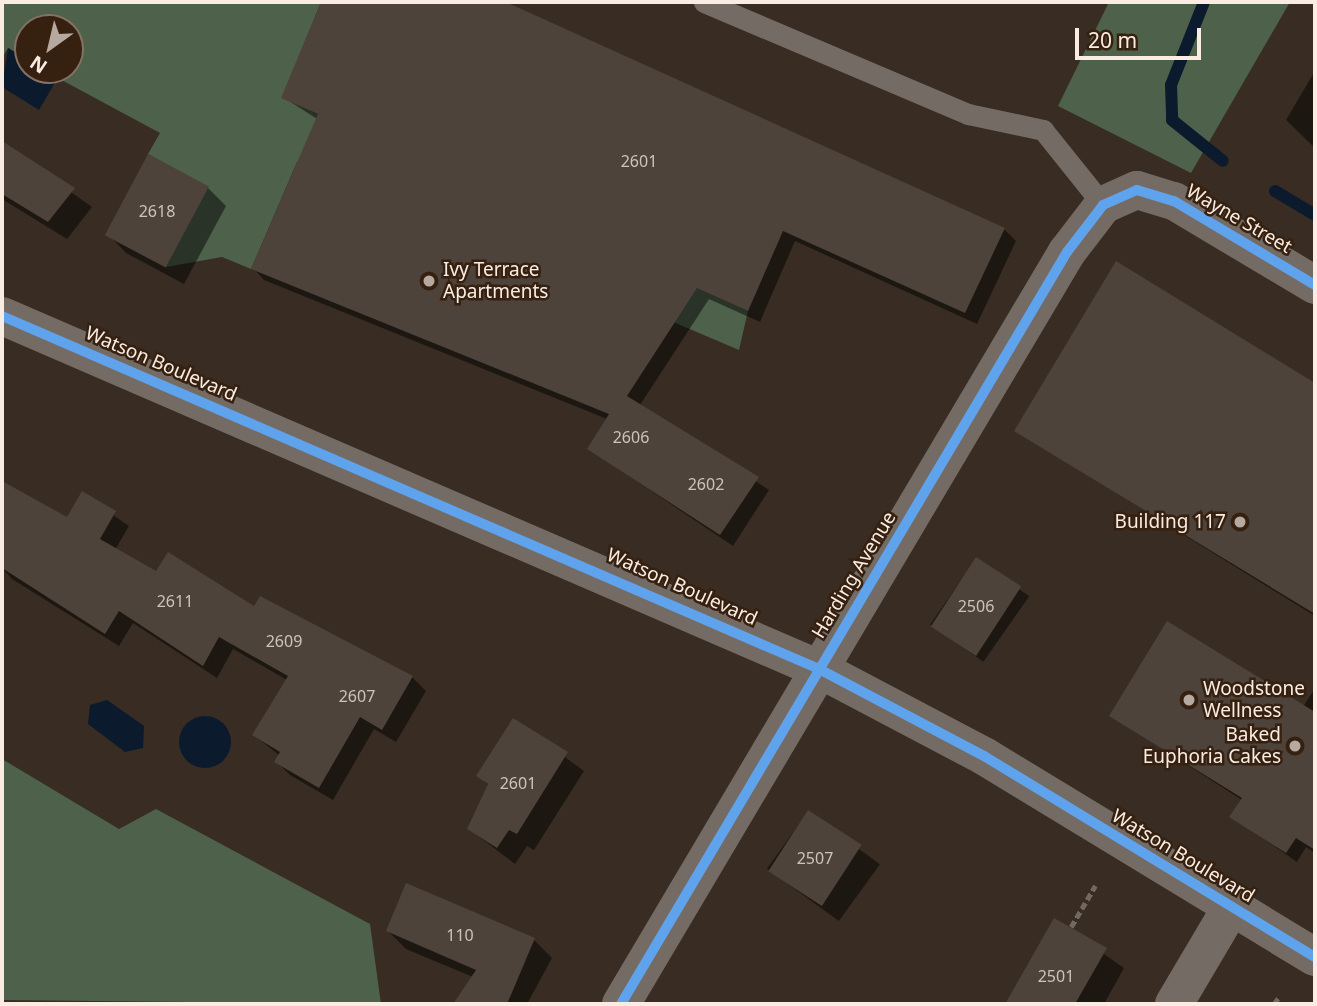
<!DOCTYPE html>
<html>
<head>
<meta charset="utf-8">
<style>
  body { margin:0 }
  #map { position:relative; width:1317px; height:1006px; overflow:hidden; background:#382c23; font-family:"Noto Sans",sans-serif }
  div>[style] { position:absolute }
  .forest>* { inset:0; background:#4e614a }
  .water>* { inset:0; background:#0b1b2d }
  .round { border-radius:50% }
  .shadow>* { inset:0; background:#0007; transform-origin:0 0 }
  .stream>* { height:12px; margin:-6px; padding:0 6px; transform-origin:6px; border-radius:6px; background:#0b1b2d }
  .building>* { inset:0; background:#4e433b; transform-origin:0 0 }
  .path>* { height:4.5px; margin-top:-2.25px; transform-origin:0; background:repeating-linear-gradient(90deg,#716862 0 7px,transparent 0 10.5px) }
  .service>* { height:21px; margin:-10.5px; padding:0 10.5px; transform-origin:10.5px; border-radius:10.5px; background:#746b64 }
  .minor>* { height:38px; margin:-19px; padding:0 19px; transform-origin:19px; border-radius:19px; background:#746b64 }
  .tertiary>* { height:38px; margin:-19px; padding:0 19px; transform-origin:19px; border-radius:19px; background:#746b64 }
  .cycleway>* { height:10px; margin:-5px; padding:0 5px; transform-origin:5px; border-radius:5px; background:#60a3ed }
  .dots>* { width:19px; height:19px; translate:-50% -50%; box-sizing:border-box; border:4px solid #362111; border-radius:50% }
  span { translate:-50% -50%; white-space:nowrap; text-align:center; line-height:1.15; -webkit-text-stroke:5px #362111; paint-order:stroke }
  .number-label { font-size:16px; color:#cfc2b8 }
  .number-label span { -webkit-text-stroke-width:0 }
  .street-label { font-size:19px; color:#faece2 }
  .poi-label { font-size:19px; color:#faece2 }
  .left { translate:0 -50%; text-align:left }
  .right { translate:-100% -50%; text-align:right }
  .frame { position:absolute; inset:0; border:4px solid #faece2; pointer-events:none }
  .north { position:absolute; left:14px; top:14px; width:70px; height:70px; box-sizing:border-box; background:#362111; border:2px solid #847265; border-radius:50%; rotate:214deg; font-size:19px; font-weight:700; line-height:28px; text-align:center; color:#faece2 }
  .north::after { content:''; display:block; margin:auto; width:24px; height:32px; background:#b6a99f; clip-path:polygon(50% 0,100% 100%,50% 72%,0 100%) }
  .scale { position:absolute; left:1075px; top:28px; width:126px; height:32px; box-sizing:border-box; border:4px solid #faece2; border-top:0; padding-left:9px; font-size:21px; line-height:24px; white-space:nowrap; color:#faece2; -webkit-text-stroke:5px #362111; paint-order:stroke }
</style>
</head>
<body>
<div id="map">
  <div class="forest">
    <div style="clip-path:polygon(2px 2px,321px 2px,282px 98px,748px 311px,739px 350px,297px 162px,251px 269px,222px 257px,166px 267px,208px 187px,148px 154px,160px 133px,43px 70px,70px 70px,70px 28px,28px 28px,28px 60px,8px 48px,2px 58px)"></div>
    <div style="clip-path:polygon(1109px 2px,1290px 2px,1191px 173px,1058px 106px)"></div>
    <div style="clip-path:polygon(2px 759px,119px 829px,156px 809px,370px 924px,381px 1004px,2px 1000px)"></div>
  </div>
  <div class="water">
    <div style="clip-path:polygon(8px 48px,28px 60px,28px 70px,57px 79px,39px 110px,2px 87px)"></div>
    <div style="clip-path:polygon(107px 700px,144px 726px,143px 748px,125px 752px,88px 724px,90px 705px)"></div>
    <div class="round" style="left:179px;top:716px;width:52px;height:52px"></div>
  </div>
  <div class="shadow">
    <div style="clip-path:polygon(323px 2px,502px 2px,1004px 229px,1016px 241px,977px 324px,795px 241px,760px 322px,709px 299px,640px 405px,769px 490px,733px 546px,589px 449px,607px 419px,264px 280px,253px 268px,317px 119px,283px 97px)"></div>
    <div style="clip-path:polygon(1315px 71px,1315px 148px,1286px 120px)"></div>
    <div style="clip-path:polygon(2px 143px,92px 207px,67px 239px,2px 199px)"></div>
    <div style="clip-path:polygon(208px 188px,226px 206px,184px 284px,126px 253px,108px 234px)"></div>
    <div style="clip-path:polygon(1117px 264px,1315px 385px,1315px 616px,1016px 431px)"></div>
    <div style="clip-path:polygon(2px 483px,67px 519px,82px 494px,129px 526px,115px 550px,156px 574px,255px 609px,412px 677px,426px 691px,396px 742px,374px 729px,333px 800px,290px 775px,277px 762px,280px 756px,254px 735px,287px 680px,233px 649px,217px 678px,133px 623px,119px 646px,12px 579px,2px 568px,13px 542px,2px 537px)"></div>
    <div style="left:976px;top:559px;width:65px;height:80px;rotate:35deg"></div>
    <div style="clip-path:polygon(1315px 688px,1315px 853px,1306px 847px,1297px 862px,1232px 817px,1242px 800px,1111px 716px,1303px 707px)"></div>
    <div style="clip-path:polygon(514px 720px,584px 771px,534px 850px,527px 846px,515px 864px,469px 829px,489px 786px,479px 776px)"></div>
    <div style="left:808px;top:812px;width:89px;height:70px;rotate:36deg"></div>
    <div style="clip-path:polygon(1055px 920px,1124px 968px,1104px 1004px,1007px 1004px)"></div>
    <div style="clip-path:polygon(388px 931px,534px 940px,552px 958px,527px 1004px,455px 1004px,473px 977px,406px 949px)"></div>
  </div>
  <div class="stream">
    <div style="left:1204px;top:2px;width:89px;rotate:111.7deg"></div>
    <div style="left:1171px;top:85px;width:35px;rotate:88deg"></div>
    <div style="left:1172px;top:120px;width:65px;rotate:38.8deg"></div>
    <div style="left:1275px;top:191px;width:47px;rotate:31deg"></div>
  </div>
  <div class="building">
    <div style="clip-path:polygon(321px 2px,506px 2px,1005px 228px,965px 313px,783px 231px,748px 311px,697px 288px,627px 396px,759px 477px,720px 535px,587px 449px,609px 414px,251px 269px,318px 114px,281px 98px)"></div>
    <div style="clip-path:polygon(2px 141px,75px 188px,48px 222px,2px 194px)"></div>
    <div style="left:148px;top:154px;width:69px;height:92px;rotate:28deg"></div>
    <div style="clip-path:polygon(1116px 261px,1315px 383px,1315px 614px,1014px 431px)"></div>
    <div style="clip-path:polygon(2px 481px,67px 517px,82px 491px,116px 511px,100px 539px,156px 571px,168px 552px,254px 606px,260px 596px,413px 676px,382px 730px,360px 717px,319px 788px,274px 762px,280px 752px,252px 735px,288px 676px,219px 637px,203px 666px,119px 611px,105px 634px,2px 568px)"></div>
    <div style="left:976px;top:557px;width:54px;height:83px;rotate:33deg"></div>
    <div style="clip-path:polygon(1167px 621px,1315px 712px,1315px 850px,1296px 838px,1286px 853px,1229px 817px,1242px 798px,1109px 716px)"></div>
    <div style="clip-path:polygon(513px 718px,568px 752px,517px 834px,509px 830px,497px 848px,467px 829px,488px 784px,476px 776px)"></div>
    <div style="left:808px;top:810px;width:64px;height:73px;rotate:33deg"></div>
    <div style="clip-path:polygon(406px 883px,535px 938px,507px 1004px,453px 1004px,476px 970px,386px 931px)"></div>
    <div style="clip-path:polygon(1054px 918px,1107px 948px,1075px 1004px,1005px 1004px)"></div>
  </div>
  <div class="path">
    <div style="left:1071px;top:927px;width:48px;rotate:-59.7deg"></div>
    <div style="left:1274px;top:1004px;width:7px;rotate:-56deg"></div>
  </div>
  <div class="service">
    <div style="left:704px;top:2px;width:287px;rotate:23deg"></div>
    <div style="left:968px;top:114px;width:77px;rotate:12deg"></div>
    <div style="left:1043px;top:130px;width:96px;rotate:51.3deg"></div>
  </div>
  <div class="minor">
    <div style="left:621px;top:1004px;width:874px;rotate:-59.33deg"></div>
    <div style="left:1067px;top:252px;width:59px;rotate:-52.5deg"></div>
    <div style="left:1103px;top:205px;width:37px;rotate:-24deg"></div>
    <div style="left:1137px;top:190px;width:39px;rotate:17deg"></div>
    <div style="left:1174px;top:201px;width:164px;rotate:30.8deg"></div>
    <div style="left:1174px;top:1004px;width:114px;rotate:-59.4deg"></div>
  </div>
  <div class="tertiary">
    <div style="left:2px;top:316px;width:890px;rotate:23.37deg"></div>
    <div style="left:819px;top:669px;width:187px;rotate:27.8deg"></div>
    <div style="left:984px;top:756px;width:387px;rotate:31.3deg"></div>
  </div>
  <div class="cycleway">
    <div style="left:2px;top:316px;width:890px;rotate:23.37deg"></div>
    <div style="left:819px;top:669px;width:187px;rotate:27.8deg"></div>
    <div style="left:984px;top:756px;width:387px;rotate:31.3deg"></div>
    <div style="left:621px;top:1004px;width:874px;rotate:-59.33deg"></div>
    <div style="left:1067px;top:252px;width:59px;rotate:-52.5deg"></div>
    <div style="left:1103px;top:205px;width:37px;rotate:-24deg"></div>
    <div style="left:1137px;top:190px;width:39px;rotate:17deg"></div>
    <div style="left:1174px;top:201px;width:164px;rotate:30.8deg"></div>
  </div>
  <div class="dots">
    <div style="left:429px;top:281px;background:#b6a99f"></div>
    <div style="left:1240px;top:522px;background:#b6a99f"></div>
    <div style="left:1189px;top:700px;background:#b6a99f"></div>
    <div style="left:1295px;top:746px;background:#b6a99f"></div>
  </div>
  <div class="number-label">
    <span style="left:639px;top:161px">2601</span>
    <span style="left:157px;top:211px">2618</span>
    <span style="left:631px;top:437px">2606</span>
    <span style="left:706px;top:484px">2602</span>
    <span style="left:175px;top:601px">2611</span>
    <span style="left:976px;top:606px">2506</span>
    <span style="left:284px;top:641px">2609</span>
    <span style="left:357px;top:696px">2607</span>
    <span style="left:518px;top:783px">2601</span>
    <span style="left:815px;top:858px">2507</span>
    <span style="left:460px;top:935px">110</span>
    <span style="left:1056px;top:976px">2501</span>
  </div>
  <div class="street-label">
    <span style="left:1239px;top:219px;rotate:30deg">Wayne Street</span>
    <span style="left:161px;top:364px;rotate:23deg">Watson Boulevard</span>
    <span style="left:854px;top:575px;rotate:-59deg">Harding Avenue</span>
    <span style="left:682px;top:587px;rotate:24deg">Watson Boulevard</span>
    <span style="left:1183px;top:856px;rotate:31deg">Watson Boulevard</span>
  </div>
  <div class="poi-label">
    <span class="left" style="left:443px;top:281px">Ivy Terrace<br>Apartments</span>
    <span class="right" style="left:1226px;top:522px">Building 117</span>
    <span class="left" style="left:1203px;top:700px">Woodstone<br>Wellness</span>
    <span class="right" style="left:1281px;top:746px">Baked<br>Euphoria Cakes</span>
  </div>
  <div class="frame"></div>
  <div class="north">N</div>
  <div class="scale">20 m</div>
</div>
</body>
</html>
